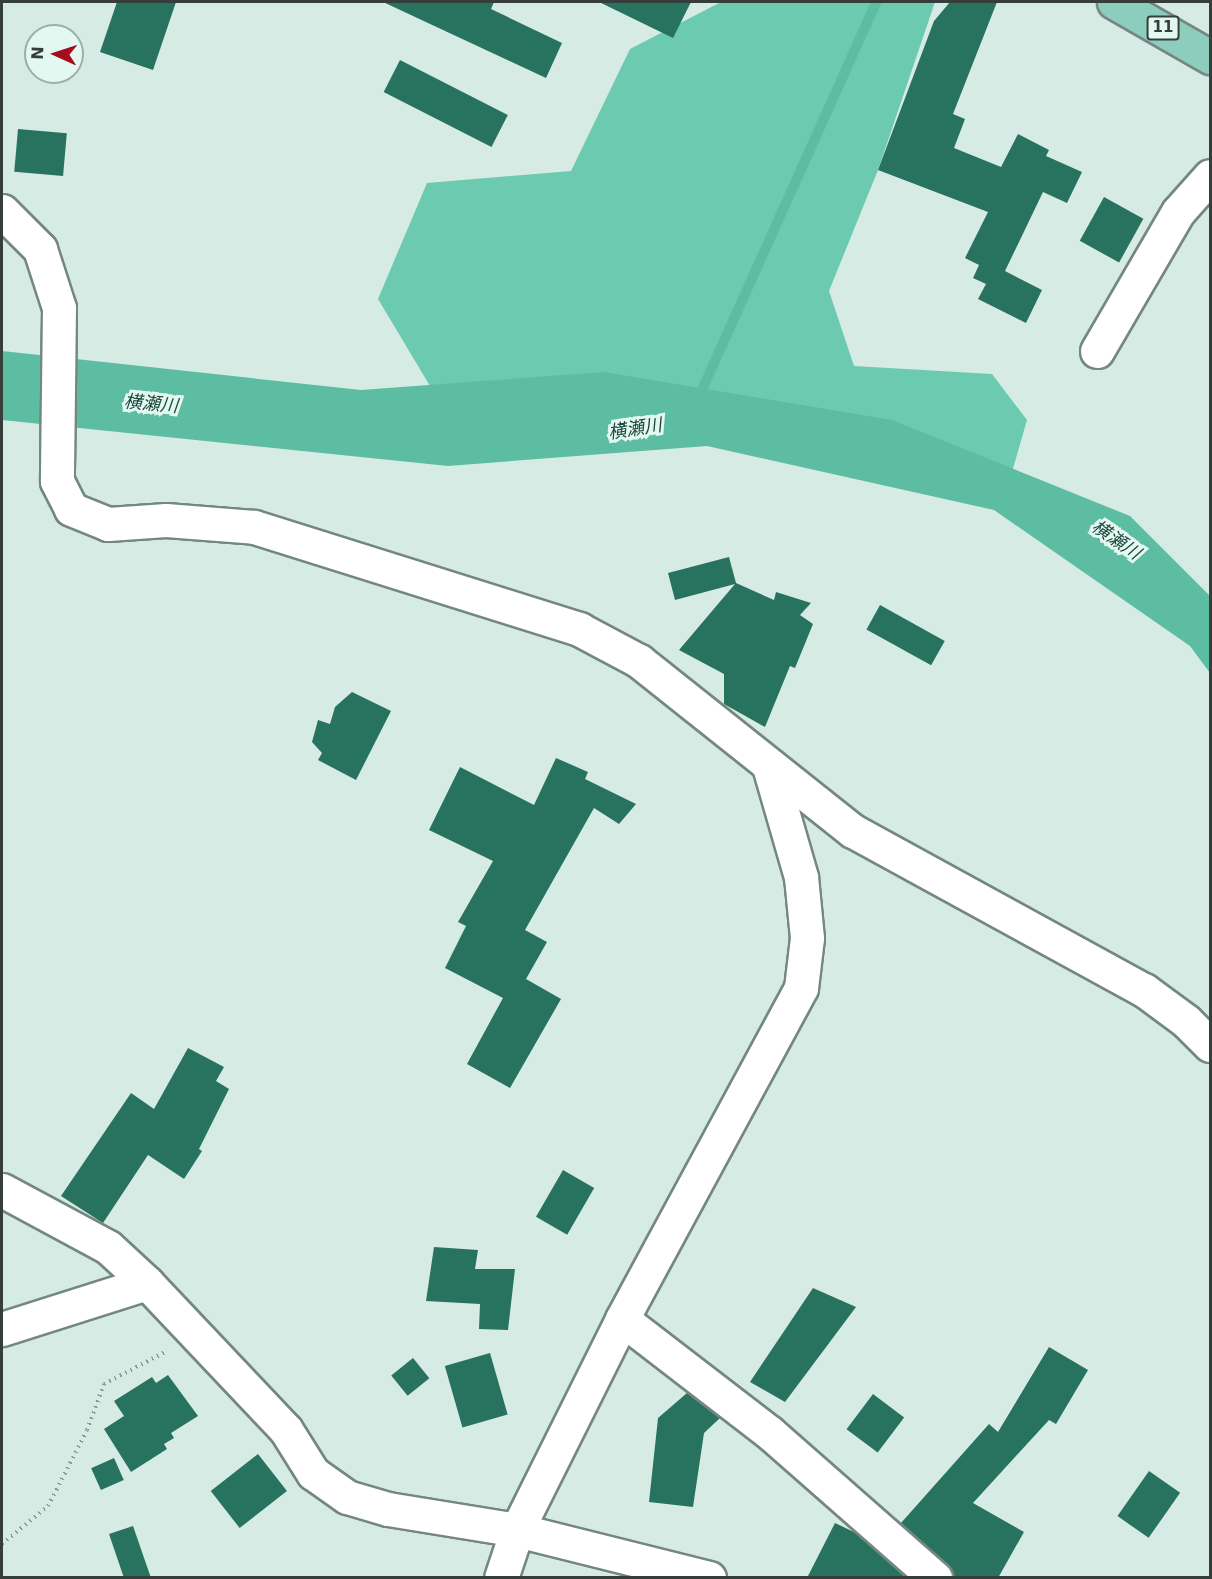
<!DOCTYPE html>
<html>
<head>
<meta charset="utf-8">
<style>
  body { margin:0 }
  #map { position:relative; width:1212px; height:1579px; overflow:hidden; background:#d6ebe4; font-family:"DejaVu Sans","Noto Sans JP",sans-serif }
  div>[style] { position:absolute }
  .forest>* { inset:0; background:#6bcab0 }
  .water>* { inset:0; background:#5dbda3 }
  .stream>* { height:10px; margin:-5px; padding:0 5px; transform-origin:5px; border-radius:5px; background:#5dbda3 }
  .building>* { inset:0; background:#287260; transform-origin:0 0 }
  .path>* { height:4px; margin-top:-2px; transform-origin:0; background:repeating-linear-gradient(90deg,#8a9894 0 1.5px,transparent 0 6px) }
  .roads { filter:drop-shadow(2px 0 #748781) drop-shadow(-2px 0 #748781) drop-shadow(0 2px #748781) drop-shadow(0 -2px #748781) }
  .minor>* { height:33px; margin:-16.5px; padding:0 16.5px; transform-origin:16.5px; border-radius:16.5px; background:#fff }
  .major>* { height:33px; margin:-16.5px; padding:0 16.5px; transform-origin:16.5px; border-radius:16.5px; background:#8ccdbe }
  span { translate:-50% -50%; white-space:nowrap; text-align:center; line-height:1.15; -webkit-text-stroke:6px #e3f8f1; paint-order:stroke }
  .shield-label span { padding:2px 4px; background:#e3f8f1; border:2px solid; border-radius:4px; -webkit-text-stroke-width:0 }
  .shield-label { font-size:15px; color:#363e3c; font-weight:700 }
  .water-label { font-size:18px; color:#1d483c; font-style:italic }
  .frame { position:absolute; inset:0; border:3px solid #363e3c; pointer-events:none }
  .north { position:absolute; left:24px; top:24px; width:60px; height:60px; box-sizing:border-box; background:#e3f8f1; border:2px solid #9eaea9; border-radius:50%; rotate:273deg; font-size:16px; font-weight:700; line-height:24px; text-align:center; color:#363e3c }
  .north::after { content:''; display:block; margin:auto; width:21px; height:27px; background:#a50c20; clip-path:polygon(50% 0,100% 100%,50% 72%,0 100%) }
</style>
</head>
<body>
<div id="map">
  <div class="forest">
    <div style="clip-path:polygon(721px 2px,935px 2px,878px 170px,829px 291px,854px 366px,992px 374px,1027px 420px,1012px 472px,433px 391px,378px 299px,427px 183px,571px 171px,630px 49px)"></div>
  </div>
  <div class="water">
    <div style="clip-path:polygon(2px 351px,361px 390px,604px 372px,892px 420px,1130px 516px,1210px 596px,1210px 673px,1190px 646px,994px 510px,707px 446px,448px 466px,2px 420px)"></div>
  </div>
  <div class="stream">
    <div style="left:697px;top:401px;width:437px;rotate:-65.8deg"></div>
  </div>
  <div class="building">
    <div style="clip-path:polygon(117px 2px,176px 2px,153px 70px,100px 52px)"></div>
    <div style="clip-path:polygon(383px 2px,494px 2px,491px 9px,562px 43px,546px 78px)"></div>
    <div style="clip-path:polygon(599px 2px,691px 2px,673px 38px)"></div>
    <div style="clip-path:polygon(950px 2px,997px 2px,953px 114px,965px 119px,954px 148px,1001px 167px,1018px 134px,1049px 150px,1046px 156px,1082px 172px,1067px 203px,1043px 192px,1005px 271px,1042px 290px,1026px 323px,978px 299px,986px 284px,973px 278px,979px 265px,965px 258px,988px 212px,878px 170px,934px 21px)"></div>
    <div style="left:400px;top:60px;width:121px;height:36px;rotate:27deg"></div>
    <div style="left:18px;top:129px;width:49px;height:43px;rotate:5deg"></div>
    <div style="left:1104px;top:197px;width:45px;height:50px;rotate:29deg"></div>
    <div style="clip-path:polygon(729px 557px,736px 583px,774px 600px,776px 592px,811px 603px,800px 615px,813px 624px,795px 668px,790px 666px,765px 727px,724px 704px,724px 674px,679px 650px,735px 584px,675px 600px,668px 573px)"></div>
    <div style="left:880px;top:605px;width:74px;height:28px;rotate:29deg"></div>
    <div style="clip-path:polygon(352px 692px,391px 711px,356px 780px,318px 760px,322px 753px,312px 742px,318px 720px,330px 724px,335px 707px)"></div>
    <div style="clip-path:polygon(556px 758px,588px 772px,585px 779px,636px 804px,619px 824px,594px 808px,525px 930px,547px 942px,526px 979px,561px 999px,510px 1088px,467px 1064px,503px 998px,445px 968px,466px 926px,458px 922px,493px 861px,429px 830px,460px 767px,534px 805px)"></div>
    <div style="clip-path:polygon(188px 1048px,224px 1067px,216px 1081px,229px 1089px,199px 1149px,202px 1151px,184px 1179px,148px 1155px,103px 1223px,61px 1196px,131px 1093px,154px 1109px)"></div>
    <div style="left:563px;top:1170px;width:36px;height:54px;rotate:30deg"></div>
    <div style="clip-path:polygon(434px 1247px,478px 1250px,475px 1269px,515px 1269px,508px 1330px,479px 1329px,480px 1304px,426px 1301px)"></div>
    <div style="clip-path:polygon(813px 1288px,856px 1307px,785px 1402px,750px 1382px)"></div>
    <div style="clip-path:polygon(1049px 1347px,1088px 1370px,1056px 1424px,1049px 1420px,973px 1503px,1024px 1532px,998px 1578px,953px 1578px,947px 1564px,901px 1523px,989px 1424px,998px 1432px)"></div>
    <div style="left:490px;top:1353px;width:64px;height:47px;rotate:74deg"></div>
    <div style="left:413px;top:1358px;width:26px;height:28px;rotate:51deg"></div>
    <div style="clip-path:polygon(168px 1375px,198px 1416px,171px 1433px,174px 1438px,164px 1444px,167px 1449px,131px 1472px,104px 1429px,124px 1416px,114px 1401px,152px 1377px,156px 1383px)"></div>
    <div style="clip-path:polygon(687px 1393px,720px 1418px,704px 1433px,693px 1507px,649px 1502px,658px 1418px)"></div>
    <div style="left:873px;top:1394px;width:39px;height:44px;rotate:37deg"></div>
    <div style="left:258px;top:1454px;width:47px;height:60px;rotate:52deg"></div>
    <div style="left:114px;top:1458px;width:24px;height:25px;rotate:66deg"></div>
    <div style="left:1149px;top:1471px;width:38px;height:55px;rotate:35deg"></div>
    <div style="clip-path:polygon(835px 1523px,856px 1533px,906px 1578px,807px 1578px)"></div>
    <div style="clip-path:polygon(133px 1526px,151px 1578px,124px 1578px,109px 1534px)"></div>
  </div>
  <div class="path">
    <div style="left:2px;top:1544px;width:60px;rotate:-39.6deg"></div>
    <div style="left:48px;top:1506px;width:85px;rotate:-62.8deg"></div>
    <div style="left:87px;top:1430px;width:49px;rotate:-69.7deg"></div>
    <div style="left:104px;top:1384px;width:71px;rotate:-27.6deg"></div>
  </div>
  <div class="roads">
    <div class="minor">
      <div style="left:2px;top:211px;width:54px;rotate:45deg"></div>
      <div style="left:40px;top:249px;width:62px;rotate:72.1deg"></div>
      <div style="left:59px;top:308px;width:173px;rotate:90.7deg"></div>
      <div style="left:57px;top:481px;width:31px;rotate:63deg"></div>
      <div style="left:71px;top:509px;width:40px;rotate:22deg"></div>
      <div style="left:108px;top:524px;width:58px;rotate:-3.9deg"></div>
      <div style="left:166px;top:520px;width:88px;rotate:4.5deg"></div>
      <div style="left:254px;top:527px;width:341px;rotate:17.4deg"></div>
      <div style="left:579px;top:629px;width:68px;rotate:28.1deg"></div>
      <div style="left:639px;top:661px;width:273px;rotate:38.5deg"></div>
      <div style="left:853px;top:831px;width:332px;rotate:28.7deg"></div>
      <div style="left:1144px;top:990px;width:52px;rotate:36.4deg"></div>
      <div style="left:1186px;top:1021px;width:34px;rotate:45deg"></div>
      <div style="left:1097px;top:351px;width:161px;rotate:-59.8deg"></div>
      <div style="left:1178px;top:212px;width:48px;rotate:-48.4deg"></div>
      <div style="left:2px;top:1190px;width:120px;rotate:28.3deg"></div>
      <div style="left:108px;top:1247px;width:53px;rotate:42.7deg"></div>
      <div style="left:147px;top:1283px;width:202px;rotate:46.6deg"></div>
      <div style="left:286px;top:1430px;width:51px;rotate:57.9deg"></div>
      <div style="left:313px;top:1473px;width:42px;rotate:35.2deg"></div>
      <div style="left:347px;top:1497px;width:43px;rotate:16.3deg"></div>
      <div style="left:388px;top:1509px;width:131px;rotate:9.2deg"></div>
      <div style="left:517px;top:1530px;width:198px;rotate:14deg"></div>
      <div style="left:622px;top:1319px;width:187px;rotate:37.6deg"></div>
      <div style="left:770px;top:1433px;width:220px;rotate:41.3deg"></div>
      <div style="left:2px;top:1329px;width:152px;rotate:-17.6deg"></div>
      <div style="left:501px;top:1578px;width:51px;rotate:-71.6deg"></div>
      <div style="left:517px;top:1530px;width:236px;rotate:-63.5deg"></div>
      <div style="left:622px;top:1319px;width:376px;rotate:-61.6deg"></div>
      <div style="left:801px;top:988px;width:50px;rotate:-83.2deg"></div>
      <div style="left:807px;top:938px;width:61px;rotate:-95.6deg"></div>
      <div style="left:801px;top:877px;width:116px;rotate:-106.1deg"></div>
    </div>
    <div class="major">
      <div style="left:1114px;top:2px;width:111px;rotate:29.8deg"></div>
    </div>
  </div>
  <div class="shield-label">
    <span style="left:1163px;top:28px">11</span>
  </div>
  <div class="water-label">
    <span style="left:151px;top:404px;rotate:5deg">横瀬川</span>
    <span style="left:635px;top:429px;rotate:-9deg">横瀬川</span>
    <span style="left:1116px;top:540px;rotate:34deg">横瀬川</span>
  </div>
  <div class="frame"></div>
  <div class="north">N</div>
</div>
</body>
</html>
